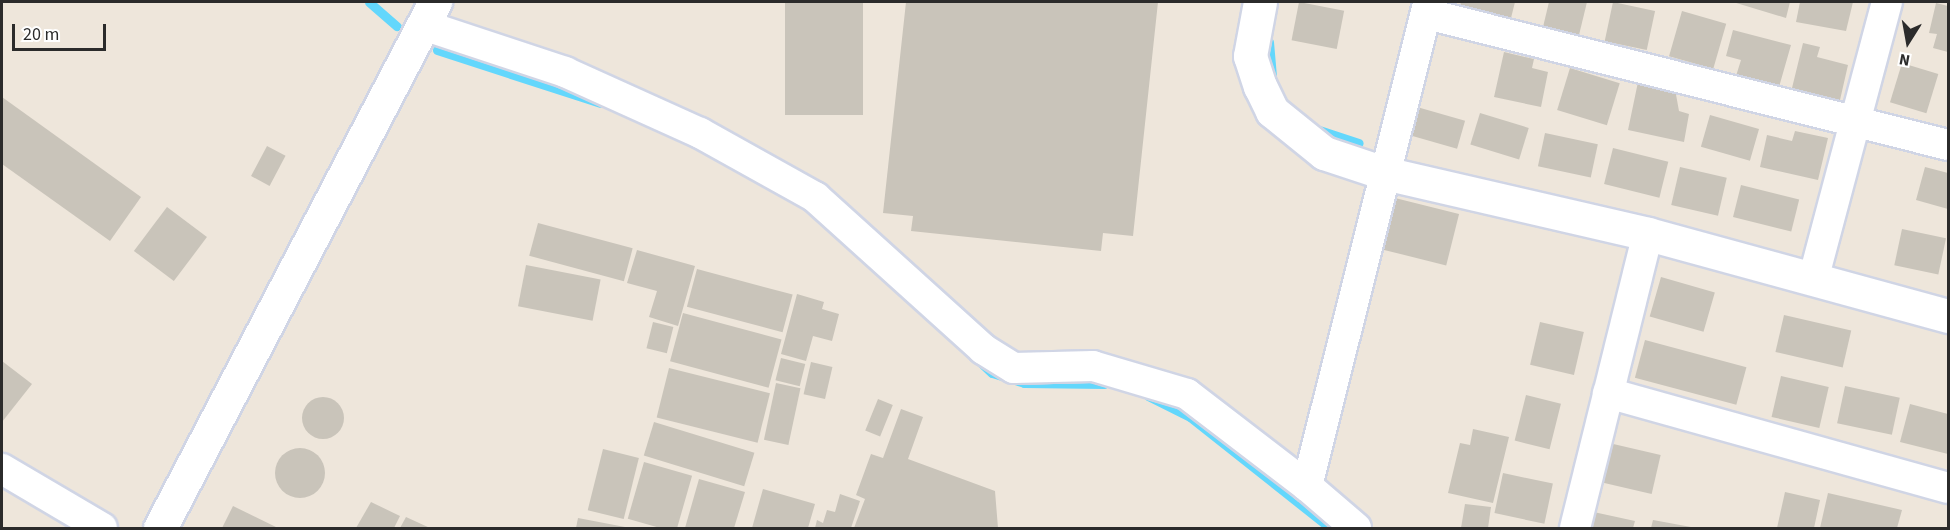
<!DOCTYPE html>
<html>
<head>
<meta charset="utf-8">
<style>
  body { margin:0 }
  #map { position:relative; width:1950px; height:530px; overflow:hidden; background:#eee6db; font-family:"Source Sans 3",sans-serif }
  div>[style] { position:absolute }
  .stream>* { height:9px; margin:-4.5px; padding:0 4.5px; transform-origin:4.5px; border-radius:4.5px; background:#63d7fc }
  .building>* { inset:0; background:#c9c4ba; transform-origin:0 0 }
  .round { border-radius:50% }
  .roads { filter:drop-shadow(2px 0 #d0d5e5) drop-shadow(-2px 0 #d0d5e5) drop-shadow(0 2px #d0d5e5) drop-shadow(0 -2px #d0d5e5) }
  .street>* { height:30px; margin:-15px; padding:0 15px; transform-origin:15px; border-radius:15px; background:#fff }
  .secondary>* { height:33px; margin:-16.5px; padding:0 16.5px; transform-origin:16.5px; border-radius:16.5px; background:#fff }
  span { translate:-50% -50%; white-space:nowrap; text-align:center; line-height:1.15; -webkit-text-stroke:4.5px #fff; paint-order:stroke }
  .frame { position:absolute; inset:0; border:3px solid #2b2b2b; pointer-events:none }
  .north { position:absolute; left:1878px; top:12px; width:60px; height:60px; -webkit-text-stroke:4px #fff; paint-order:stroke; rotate:191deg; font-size:16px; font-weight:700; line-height:24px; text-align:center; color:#2b2b2b }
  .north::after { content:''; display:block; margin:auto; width:21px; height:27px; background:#2b2b2b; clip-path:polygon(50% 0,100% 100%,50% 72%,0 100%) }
  .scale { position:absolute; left:12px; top:24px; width:94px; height:27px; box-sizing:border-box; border:3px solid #2b2b2b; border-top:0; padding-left:8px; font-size:18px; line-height:21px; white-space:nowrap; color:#2b2b2b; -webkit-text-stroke:4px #fff; paint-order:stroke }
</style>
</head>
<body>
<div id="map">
  <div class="stream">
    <div style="left:369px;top:2px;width:37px;rotate:41deg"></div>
    <div style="left:1269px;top:42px;width:33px;rotate:85deg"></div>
    <div style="left:437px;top:50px;width:171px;rotate:18deg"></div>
    <div style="left:1313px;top:128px;width:48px;rotate:18.1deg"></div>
    <div style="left:980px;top:362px;width:16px;rotate:43deg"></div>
    <div style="left:992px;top:373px;width:34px;rotate:17deg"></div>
    <div style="left:1024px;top:383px;width:80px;rotate:0.7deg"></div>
    <div style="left:1148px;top:396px;width:47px;rotate:26.6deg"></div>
    <div style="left:1190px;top:417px;width:179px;rotate:38.4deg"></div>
  </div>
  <div class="building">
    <div style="left:785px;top:2px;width:78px;height:113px"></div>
    <div style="clip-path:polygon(906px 2px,1158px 2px,1133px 236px,1103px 233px,1101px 251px,911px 231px,913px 216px,883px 213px)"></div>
    <div style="left:1299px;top:2px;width:46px;height:39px;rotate:11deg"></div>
    <div style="clip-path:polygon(1461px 2px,1515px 2px,1511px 18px,1460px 6px)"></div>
    <div style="clip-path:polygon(1549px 2px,1587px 2px,1579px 35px,1543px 27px)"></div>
    <div style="left:1613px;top:2px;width:43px;height:40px;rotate:12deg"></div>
    <div style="clip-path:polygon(1733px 2px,1790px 2px,1786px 18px)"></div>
    <div style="clip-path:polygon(1800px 2px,1853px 2px,1846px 31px,1796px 22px)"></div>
    <div style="clip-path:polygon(1936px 3px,1948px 6px,1948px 52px,1933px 48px,1937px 34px,1929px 33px)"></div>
    <div style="left:1682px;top:11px;width:46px;height:47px;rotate:16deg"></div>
    <div style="clip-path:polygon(1733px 30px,1791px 45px,1779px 87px,1736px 76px,1741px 60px,1726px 56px)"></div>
    <div style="clip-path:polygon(1803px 43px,1820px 47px,1817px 57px,1848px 65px,1840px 100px,1792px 88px)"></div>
    <div style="clip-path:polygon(1504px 52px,1534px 59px,1532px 68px,1548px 72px,1541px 107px,1494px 97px)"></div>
    <div style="left:1902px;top:63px;width:38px;height:41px;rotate:17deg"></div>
    <div style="left:1570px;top:68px;width:52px;height:44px;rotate:17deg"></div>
    <div style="clip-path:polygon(1638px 82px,1675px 89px,1679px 111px,1689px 114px,1684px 142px,1628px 130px)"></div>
    <div style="clip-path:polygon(2px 97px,141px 197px,110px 241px,2px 164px)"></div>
    <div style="left:1417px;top:107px;width:50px;height:29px;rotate:16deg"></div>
    <div style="left:1480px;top:113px;width:51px;height:33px;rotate:17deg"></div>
    <div style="left:1710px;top:115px;width:51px;height:33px;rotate:16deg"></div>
    <div style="clip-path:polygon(1795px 131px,1828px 138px,1818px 180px,1760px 167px,1767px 135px,1792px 141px)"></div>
    <div style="left:1545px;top:133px;width:54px;height:34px;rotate:12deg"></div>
    <div style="left:267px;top:146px;width:21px;height:34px;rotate:28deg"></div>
    <div style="left:1613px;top:148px;width:57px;height:37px;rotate:14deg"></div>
    <div style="left:1680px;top:167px;width:48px;height:39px;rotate:13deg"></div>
    <div style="clip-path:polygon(1925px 167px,1948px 173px,1948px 209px,1916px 200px)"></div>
    <div style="left:1741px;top:185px;width:60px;height:33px;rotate:14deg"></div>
    <div style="left:1395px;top:198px;width:66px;height:53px;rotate:14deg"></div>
    <div style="left:167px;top:207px;width:50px;height:55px;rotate:37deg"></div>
    <div style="left:538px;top:223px;width:98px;height:34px;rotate:15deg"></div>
    <div style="left:1902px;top:229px;width:45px;height:37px;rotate:12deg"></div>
    <div style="clip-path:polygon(637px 250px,695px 266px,678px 326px,649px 317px,657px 291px,627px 283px)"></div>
    <div style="left:526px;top:265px;width:76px;height:42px;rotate:11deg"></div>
    <div style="left:697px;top:269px;width:99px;height:39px;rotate:15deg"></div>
    <div style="left:1661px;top:277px;width:56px;height:41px;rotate:16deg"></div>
    <div style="clip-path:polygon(797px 294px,824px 302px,822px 309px,839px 314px,832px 341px,813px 336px,806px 361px,781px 354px)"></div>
    <div style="left:683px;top:313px;width:102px;height:50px;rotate:15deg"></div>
    <div style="left:1784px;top:315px;width:69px;height:38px;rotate:13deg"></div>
    <div style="left:653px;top:322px;width:21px;height:27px;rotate:14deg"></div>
    <div style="left:1540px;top:322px;width:45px;height:44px;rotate:13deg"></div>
    <div style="left:1645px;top:340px;width:105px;height:39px;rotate:15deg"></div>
    <div style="left:781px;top:358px;width:25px;height:23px;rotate:14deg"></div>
    <div style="clip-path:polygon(2px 361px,32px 384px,2px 422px)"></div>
    <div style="left:811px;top:362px;width:22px;height:33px;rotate:13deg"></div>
    <div style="left:669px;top:368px;width:104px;height:51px;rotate:14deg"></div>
    <div style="left:1781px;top:376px;width:49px;height:42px;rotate:13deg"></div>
    <div style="left:776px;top:383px;width:25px;height:58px;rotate:12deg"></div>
    <div style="left:1845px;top:386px;width:56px;height:38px;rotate:12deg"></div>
    <div style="left:1526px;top:395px;width:36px;height:47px;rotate:14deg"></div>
    <div class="round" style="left:302px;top:397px;width:42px;height:42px"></div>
    <div style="left:878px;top:399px;width:16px;height:34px;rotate:22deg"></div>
    <div style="clip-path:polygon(1910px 404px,1948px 414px,1948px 454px,1900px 442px)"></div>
    <div style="clip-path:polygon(901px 409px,923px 417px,908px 459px,995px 491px,998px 528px,854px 528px,865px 499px,856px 495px,871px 454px,883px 458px)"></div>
    <div style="left:654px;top:422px;width:105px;height:35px;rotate:17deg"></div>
    <div style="clip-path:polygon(1473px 429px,1509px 437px,1493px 503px,1448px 493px,1460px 443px,1470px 445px)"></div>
    <div style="left:1609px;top:443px;width:53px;height:40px;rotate:13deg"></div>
    <div class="round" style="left:275px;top:448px;width:50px;height:50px"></div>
    <div style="left:603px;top:449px;width:37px;height:63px;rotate:14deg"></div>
    <div style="left:644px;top:462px;width:50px;height:59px;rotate:16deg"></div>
    <div style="left:1503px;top:473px;width:51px;height:41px;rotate:12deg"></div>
    <div style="clip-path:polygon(699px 479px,745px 492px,734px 528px,685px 528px)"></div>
    <div style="clip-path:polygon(763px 489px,815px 504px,808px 528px,752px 528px)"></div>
    <div style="clip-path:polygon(1785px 492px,1820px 500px,1814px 528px,1777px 528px)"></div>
    <div style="clip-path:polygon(1828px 493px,1902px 510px,1897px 528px,1820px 528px)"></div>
    <div style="clip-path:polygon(840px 494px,860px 501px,851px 528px,815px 528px,817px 520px,823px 523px,827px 510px,835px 512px)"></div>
    <div style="clip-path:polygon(371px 502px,400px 516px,394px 528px,356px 528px)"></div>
    <div style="clip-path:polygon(1465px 504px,1491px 507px,1488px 528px,1461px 528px)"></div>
    <div style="clip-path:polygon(233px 506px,278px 528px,222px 528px)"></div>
    <div style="clip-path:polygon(1589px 511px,1635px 521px,1633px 528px,1585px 528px)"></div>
    <div style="clip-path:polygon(406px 517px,430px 528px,400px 528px)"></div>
    <div style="clip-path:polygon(578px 518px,625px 527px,625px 528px,576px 528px)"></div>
    <div style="clip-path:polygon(1653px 520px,1691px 527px,1691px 528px,1651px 528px)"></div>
  </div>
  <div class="roads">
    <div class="street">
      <div style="left:1427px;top:14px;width:537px;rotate:14.11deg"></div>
      <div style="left:423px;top:25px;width:150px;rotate:18.3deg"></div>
      <div style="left:565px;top:72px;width:148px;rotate:24.3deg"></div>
      <div style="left:700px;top:133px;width:132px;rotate:29.1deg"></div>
      <div style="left:815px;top:197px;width:227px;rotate:42.1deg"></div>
      <div style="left:983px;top:349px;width:36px;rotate:32deg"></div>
      <div style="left:1014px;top:368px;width:79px;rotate:-1.5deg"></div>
      <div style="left:1093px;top:366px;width:98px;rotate:16.6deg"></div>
      <div style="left:1187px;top:394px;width:151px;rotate:37.5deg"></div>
      <div style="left:1813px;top:280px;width:288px;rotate:-75.1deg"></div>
      <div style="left:1608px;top:393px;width:353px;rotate:15.6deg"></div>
      <div style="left:2px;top:469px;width:116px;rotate:30.5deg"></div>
      <div style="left:1356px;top:528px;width:65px;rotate:-139.4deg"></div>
      <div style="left:1307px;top:486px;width:499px;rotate:-75.9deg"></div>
      <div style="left:1575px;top:528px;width:303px;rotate:-76.1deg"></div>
    </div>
    <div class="secondary">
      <div style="left:1260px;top:2px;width:55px;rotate:100.5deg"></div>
      <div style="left:1250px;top:56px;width:32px;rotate:72deg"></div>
      <div style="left:1260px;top:86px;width:28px;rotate:64deg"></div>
      <div style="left:1272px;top:111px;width:67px;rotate:38.9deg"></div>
      <div style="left:1324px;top:153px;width:63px;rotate:18.4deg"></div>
      <div style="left:1384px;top:173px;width:271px;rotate:13deg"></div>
      <div style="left:1648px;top:234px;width:311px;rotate:15.3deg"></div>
      <div style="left:160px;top:528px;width:594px;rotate:-62.4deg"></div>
    </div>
  </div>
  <div class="frame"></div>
  <div class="north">N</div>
  <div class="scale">20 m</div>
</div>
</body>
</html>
